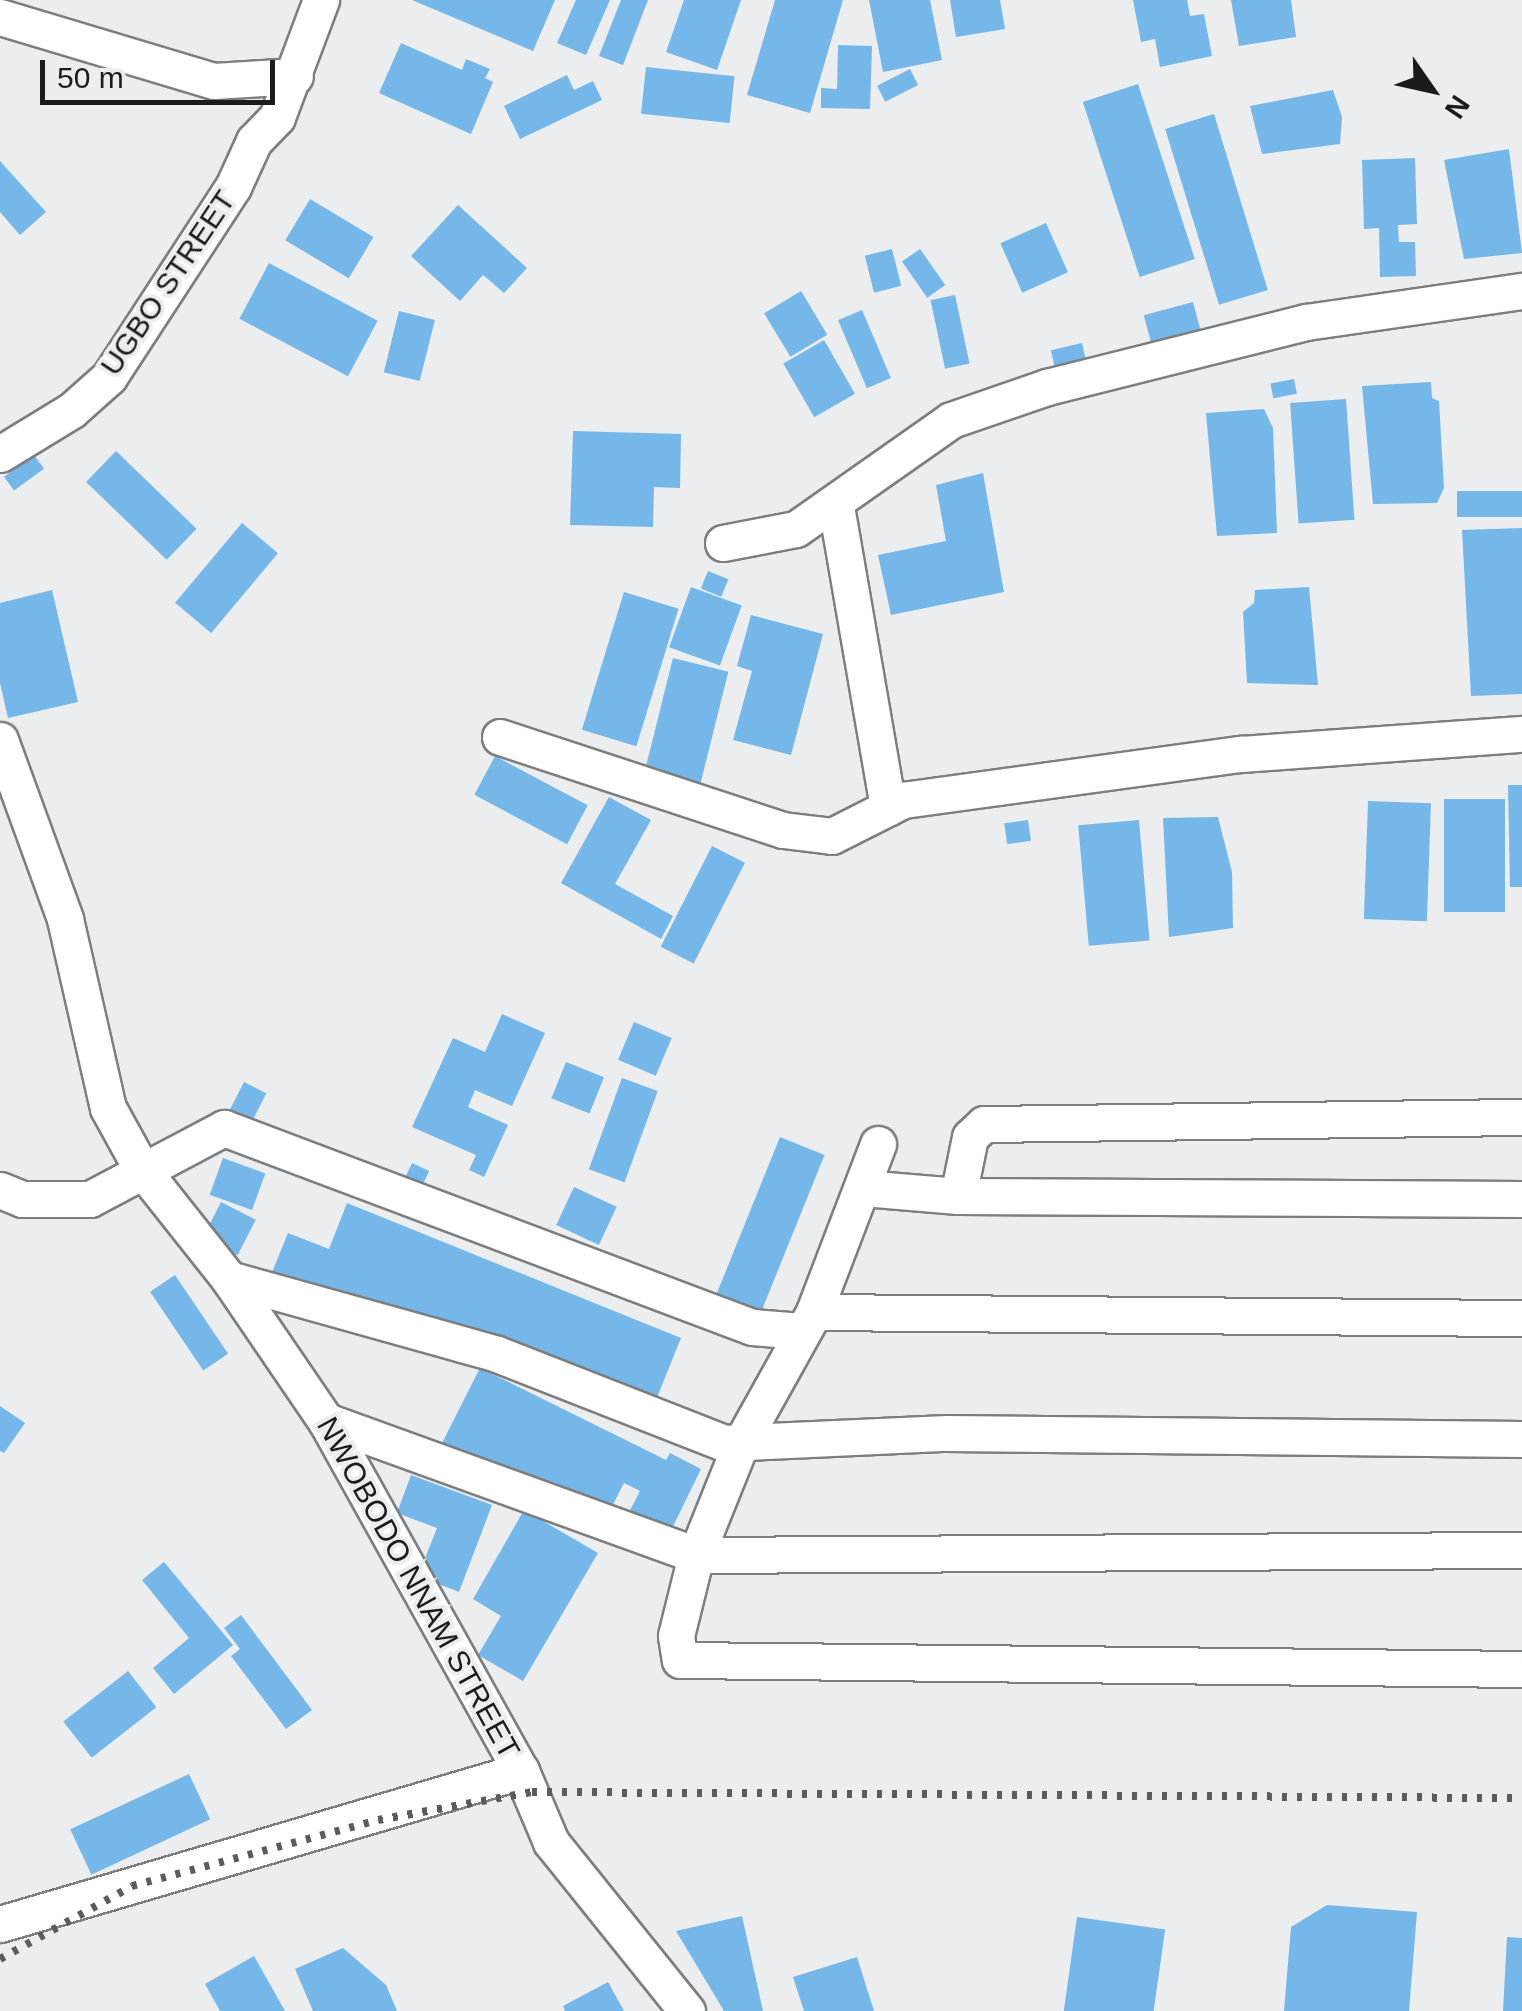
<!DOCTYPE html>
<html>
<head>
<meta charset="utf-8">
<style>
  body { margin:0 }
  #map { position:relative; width:1522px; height:2011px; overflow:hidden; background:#ebedee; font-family:Arial,sans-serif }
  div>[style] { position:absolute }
  .building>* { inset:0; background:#75b7e8; transform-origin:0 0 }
  .roads { filter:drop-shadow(2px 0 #7d7e7f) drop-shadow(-2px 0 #7d7e7f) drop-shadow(0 2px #7d7e7f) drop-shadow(0 -2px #7d7e7f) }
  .minor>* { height:35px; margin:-17.5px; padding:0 17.5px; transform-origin:17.5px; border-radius:17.5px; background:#fff }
  .rail>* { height:8px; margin-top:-4px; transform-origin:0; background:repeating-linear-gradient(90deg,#5a5b5c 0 5px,transparent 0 15px) }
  span { translate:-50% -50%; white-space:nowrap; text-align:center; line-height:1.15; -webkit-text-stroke:8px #ebedee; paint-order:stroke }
  .street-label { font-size:30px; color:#1b1b1c }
  .north { position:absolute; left:1382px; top:40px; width:100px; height:100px; -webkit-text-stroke:8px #ebedee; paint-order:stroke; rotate:124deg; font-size:28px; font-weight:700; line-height:40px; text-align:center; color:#1b1b1c }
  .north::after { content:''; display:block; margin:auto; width:35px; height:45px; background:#1b1b1c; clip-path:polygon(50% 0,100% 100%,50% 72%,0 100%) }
  .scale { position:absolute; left:40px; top:60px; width:235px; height:45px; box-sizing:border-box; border:5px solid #1b1b1c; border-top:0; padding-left:12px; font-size:30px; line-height:35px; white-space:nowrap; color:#1b1b1c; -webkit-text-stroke:8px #ebedee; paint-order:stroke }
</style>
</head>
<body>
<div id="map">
  <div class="building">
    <div style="clip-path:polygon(412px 0,555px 0,533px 51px)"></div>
    <div style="clip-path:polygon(576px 0,610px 0,586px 55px,557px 43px)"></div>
    <div style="clip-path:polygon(621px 0,648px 0,623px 65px,599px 56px)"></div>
    <div style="clip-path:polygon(684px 0,741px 0,717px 70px,666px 52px)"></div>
    <div style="clip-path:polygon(775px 0,843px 0,810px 113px,747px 95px)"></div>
    <div style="clip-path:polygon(869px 0,930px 0,942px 60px,883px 72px)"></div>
    <div style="clip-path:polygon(950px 0,1000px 0,1005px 29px,956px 37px)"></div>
    <div style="clip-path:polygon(1133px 0,1187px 0,1190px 16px,1204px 14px,1212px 56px,1160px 67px,1155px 39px,1141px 42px)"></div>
    <div style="clip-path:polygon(1231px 0,1291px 0,1296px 37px,1239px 46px)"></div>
    <div style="clip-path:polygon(401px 43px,462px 70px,466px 59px,490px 69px,485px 78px,493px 82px,471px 134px,379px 93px)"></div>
    <div style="clip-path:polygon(838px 45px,872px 46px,870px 109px,821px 108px,821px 88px,837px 89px)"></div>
    <div style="left:646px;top:67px;width:89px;height:47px;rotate:6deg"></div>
    <div style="left:910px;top:69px;width:18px;height:37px;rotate:63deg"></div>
    <div style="clip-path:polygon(567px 75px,574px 90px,593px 81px,602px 100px,520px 139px,504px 106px)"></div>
    <div style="left:1138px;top:84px;width:184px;height:58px;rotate:72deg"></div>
    <div style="clip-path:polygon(1333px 90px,1342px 117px,1340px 144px,1262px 154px,1250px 106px)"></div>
    <div style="left:1214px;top:114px;width:184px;height:51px;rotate:73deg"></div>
    <div style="clip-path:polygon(1509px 149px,1522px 253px,1464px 259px,1444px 160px)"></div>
    <div style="clip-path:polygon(1415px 158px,1417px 224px,1398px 225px,1399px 242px,1415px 242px,1416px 276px,1380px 277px,1379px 228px,1364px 229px,1362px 160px)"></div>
    <div style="clip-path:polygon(0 161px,46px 212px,20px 235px,0 212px)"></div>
    <div style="left:310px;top:199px;width:74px;height:48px;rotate:31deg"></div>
    <div style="clip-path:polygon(458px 205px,527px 268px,504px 293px,483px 275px,460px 301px,411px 256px)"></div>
    <div style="left:1046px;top:223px;width:54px;height:50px;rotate:66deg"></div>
    <div style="left:892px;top:249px;width:38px;height:28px;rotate:76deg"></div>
    <div style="left:920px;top:249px;width:44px;height:22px;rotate:55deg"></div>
    <div style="left:269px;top:263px;width:123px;height:63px;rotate:28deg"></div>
    <div style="left:801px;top:291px;width:51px;height:43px;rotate:59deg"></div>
    <div style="left:955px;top:295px;width:70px;height:25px;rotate:78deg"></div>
    <div style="left:1193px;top:302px;width:30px;height:51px;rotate:75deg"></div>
    <div style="left:862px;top:310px;width:74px;height:26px;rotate:67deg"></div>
    <div style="left:399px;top:311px;width:37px;height:63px;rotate:14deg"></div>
    <div style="left:824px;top:340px;width:62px;height:47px;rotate:60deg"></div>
    <div style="left:1082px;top:343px;width:23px;height:32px;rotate:77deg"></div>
    <div style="left:1294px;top:379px;width:15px;height:24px;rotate:79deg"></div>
    <div style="clip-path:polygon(1431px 382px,1432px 398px,1439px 401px,1444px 488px,1437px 503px,1373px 504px,1362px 386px)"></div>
    <div style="left:1346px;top:399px;width:121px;height:56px;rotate:86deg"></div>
    <div style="clip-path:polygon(1264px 409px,1273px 428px,1277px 533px,1217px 536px,1206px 413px)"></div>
    <div style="clip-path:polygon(573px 431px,681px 434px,680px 488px,654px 487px,653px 527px,570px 525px)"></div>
    <div style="left:116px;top:451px;width:112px;height:43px;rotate:44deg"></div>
    <div style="left:34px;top:455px;width:17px;height:37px;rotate:54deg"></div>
    <div style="clip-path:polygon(983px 473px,1004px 592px,891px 615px,878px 555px,946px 541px,936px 485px)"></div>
    <div style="left:1522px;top:491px;width:26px;height:65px;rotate:90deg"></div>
    <div style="left:242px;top:523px;width:47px;height:104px;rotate:40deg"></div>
    <div style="clip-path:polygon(1522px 528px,1522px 694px,1471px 696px,1462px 530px)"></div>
    <div style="left:708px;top:571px;width:22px;height:19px;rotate:22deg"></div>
    <div style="left:691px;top:587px;width:54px;height:64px;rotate:20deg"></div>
    <div style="clip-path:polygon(1309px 587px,1318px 685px,1247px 683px,1243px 612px,1254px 603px,1255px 590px)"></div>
    <div style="clip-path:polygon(52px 590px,78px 702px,8px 718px,0 683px,0 603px)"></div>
    <div style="left:624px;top:592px;width:57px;height:144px;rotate:17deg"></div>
    <div style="clip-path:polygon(751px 615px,823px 634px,791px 755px,733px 740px,752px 671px,737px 666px)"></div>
    <div style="left:673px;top:658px;width:57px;height:117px;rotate:14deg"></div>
    <div style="left:495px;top:756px;width:105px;height:44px;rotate:28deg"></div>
    <div style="clip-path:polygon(1508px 785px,1522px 785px,1522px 887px,1510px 887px)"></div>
    <div style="clip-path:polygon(609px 797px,651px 820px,615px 884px,673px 916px,661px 939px,561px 883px)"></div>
    <div style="left:1444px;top:799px;width:61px;height:113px"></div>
    <div style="left:1368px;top:801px;width:63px;height:118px;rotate:2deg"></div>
    <div style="clip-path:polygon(1218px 817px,1232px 872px,1233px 928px,1169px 937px,1163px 818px)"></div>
    <div style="left:1028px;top:820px;width:21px;height:24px;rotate:82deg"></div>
    <div style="left:1139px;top:820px;width:121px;height:61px;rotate:85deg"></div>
    <div style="left:712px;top:846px;width:37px;height:113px;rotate:27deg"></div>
    <div style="clip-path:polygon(502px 1014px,545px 1033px,512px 1106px,475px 1090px,468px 1107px,508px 1125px,484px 1177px,469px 1170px,476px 1155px,412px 1127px,453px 1038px,485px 1052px)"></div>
    <div style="left:634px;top:1022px;width:41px;height:41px;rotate:23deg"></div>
    <div style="left:566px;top:1062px;width:41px;height:39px;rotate:22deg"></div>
    <div style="left:622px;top:1078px;width:38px;height:97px;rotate:20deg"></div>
    <div style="left:244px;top:1082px;width:25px;height:34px;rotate:27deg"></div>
    <div style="left:780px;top:1137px;width:48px;height:183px;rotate:22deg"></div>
    <div style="left:223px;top:1158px;width:45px;height:39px;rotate:20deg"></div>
    <div style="left:412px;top:1163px;width:19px;height:24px;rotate:25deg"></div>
    <div style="left:574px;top:1187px;width:47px;height:42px;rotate:25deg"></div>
    <div style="left:221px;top:1202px;width:39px;height:40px;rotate:27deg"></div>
    <div style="clip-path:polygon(347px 1203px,681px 1338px,650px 1415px,271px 1275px,288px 1233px,329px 1249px)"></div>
    <div style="left:175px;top:1275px;width:95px;height:30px;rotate:56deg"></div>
    <div style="clip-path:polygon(480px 1368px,666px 1460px,670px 1453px,701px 1469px,661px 1551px,620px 1530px,640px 1491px,624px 1483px,600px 1530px,439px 1449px)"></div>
    <div style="clip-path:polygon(0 1406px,25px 1423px,4px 1453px,0 1451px)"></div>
    <div style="clip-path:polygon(411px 1475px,492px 1505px,459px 1592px,418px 1576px,437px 1528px,397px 1513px)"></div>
    <div style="clip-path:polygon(524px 1510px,598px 1553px,523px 1681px,478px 1655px,501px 1616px,473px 1599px)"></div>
    <div style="clip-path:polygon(164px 1562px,233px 1645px,174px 1694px,153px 1668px,189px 1638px,142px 1580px)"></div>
    <div style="clip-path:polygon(241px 1615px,312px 1710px,286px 1729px,231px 1656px,240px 1649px,224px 1628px)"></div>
    <div style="left:128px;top:1671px;width:46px;height:82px;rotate:52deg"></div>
    <div style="left:189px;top:1774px;width:50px;height:131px;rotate:65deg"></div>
    <div style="clip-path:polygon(1327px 1905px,1417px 1912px,1409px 2011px,1284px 2011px,1291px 1927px)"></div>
    <div style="clip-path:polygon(742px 1916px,763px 2011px,724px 2011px,676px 1931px)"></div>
    <div style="left:1077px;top:1917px;width:89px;height:95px;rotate:8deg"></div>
    <div style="clip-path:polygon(1507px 1937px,1522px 1938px,1522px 2011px,1503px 2011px)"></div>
    <div style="clip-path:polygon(343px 1948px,386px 1985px,397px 2011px,313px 2011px,295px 1969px)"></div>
    <div style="clip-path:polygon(254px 1956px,285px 2011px,220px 2011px,205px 1984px)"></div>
    <div style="clip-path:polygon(857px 1957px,874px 2011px,804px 2011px,793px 1977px)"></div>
    <div style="clip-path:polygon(608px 1982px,624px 2011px,565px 2011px,563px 2006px)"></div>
  </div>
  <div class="roads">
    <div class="minor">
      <div style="left:0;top:17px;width:223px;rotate:16.7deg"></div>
      <div style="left:214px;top:81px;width:81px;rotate:-3.5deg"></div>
      <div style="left:0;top:454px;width:84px;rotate:-31.4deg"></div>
      <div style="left:72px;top:410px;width:50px;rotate:-41.7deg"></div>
      <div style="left:109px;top:377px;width:227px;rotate:-56.9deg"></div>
      <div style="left:233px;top:187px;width:51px;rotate:-65.5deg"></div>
      <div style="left:254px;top:141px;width:33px;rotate:-46deg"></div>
      <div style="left:277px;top:117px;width:125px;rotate:-69.4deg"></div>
      <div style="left:836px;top:506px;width:306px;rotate:80.2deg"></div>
      <div style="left:723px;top:543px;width:74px;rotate:-10.9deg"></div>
      <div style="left:796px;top:529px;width:189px;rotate:-35.1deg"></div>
      <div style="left:951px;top:420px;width:102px;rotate:-19deg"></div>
      <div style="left:1047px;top:387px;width:267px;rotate:-14.1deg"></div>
      <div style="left:1306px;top:322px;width:218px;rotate:-8.2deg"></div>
      <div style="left:500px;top:737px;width:298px;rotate:18.2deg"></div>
      <div style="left:783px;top:830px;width:49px;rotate:7deg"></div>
      <div style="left:832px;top:836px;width:80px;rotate:-26.9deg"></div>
      <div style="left:903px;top:800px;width:341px;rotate:-7.8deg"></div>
      <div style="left:1241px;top:754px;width:282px;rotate:-4.1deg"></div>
      <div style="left:0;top:740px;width:190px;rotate:70deg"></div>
      <div style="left:65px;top:919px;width:194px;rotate:77.2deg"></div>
      <div style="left:108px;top:1108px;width:68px;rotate:61.2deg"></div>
      <div style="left:141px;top:1168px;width:142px;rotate:51.6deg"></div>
      <div style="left:229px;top:1279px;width:172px;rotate:55.7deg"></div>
      <div style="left:326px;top:1421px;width:401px;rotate:60.9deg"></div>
      <div style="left:521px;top:1771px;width:77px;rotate:67.1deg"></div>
      <div style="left:551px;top:1842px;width:217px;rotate:51.2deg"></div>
      <div style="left:878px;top:1144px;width:180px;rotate:110.9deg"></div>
      <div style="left:814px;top:1312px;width:150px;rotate:119.1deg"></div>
      <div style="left:741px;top:1443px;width:121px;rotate:111.9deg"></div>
      <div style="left:696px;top:1555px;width:83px;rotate:103.9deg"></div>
      <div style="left:676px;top:1636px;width:24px;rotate:81deg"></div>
      <div style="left:680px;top:1660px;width:842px;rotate:0.61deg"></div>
      <div style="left:863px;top:1188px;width:95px;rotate:4.8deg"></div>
      <div style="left:958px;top:1196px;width:564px;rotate:0.3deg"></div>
      <div style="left:0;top:1190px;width:24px;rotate:22deg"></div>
      <div style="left:22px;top:1199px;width:68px"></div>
      <div style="left:90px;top:1199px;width:152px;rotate:-27.9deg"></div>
      <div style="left:224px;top:1128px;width:564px;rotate:20.65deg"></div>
      <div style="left:752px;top:1327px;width:50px;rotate:4.6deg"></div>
      <div style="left:958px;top:1196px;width:60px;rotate:-78.5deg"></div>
      <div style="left:970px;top:1137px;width:19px;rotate:-43deg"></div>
      <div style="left:984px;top:1124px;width:538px;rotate:-0.75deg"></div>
      <div style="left:229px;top:1279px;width:278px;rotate:15.6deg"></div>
      <div style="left:497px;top:1354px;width:244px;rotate:21.4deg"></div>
      <div style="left:724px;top:1443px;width:223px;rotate:-2.6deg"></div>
      <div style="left:947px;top:1433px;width:575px;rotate:0.6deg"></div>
      <div style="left:814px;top:1312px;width:708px;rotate:0.49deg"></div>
      <div style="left:326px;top:1421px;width:394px;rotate:19.9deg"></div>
      <div style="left:696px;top:1555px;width:826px;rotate:-0.35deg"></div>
      <div style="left:0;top:1924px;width:543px;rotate:-16.37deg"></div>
    </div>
  </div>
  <div class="rail">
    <div style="left:0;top:1959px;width:151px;rotate:-28.9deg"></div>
    <div style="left:132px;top:1886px;width:255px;rotate:-15deg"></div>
    <div style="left:378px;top:1820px;width:157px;rotate:-10.3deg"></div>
    <div style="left:532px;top:1792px;width:990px;rotate:0.35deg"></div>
  </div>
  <div class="street-label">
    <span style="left:168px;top:283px;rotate:-56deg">UGBO STREET</span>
    <span style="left:418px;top:1588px;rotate:61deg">NWOBODO NNAM STREET</span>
  </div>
  <div class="north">N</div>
  <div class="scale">50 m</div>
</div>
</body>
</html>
